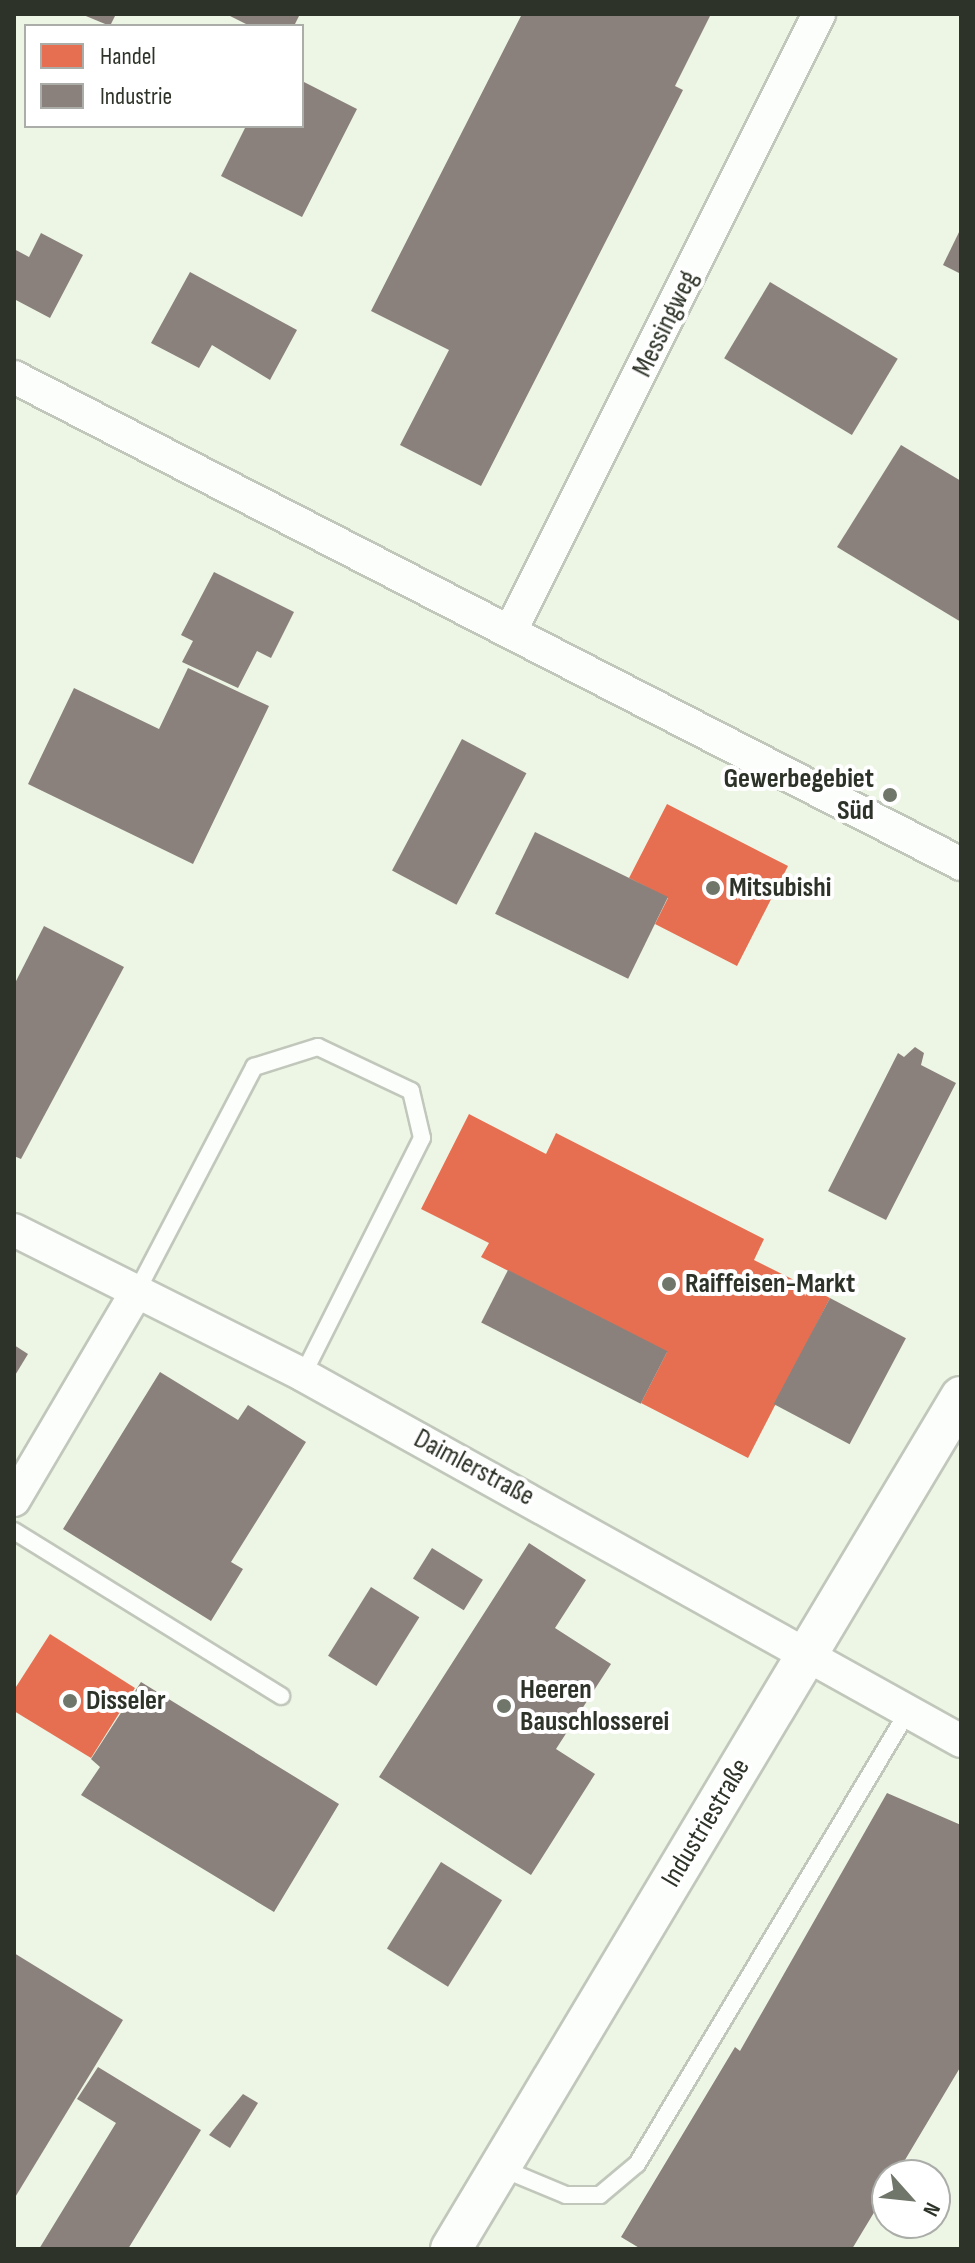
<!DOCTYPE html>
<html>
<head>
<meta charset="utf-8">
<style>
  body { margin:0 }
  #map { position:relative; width:975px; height:2263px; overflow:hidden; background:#edf5e5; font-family:"Sofia Sans Condensed",sans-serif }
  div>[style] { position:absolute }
  .shops>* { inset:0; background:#e76f51 }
  .industry>* { inset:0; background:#8a817c; transform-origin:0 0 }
  .roads { filter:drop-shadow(2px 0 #c1c7bb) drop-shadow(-2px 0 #c1c7bb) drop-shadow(0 2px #c1c7bb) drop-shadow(0 -2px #c1c7bb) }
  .service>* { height:16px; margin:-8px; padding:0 8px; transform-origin:8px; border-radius:8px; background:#fcfefb }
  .minor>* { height:32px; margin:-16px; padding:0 16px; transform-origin:16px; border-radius:16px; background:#fcfefb }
  .tertiary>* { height:40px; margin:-20px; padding:0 20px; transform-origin:20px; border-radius:20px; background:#fcfefb }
  .dots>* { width:22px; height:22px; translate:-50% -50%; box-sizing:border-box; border:4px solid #fff; border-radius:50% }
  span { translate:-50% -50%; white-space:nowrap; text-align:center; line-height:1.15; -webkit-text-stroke:8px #fff; paint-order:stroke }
  .street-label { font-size:28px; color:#2d3328 }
  .poi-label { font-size:28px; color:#2d3328; font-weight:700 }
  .right { translate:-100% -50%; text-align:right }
  .left { translate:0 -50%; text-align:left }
  .frame { position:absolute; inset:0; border:16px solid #2d3328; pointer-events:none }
  .legend { position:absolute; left:24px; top:24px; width:280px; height:104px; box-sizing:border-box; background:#fff; border:2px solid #abada9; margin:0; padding:10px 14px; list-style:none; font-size:24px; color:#2d3328 }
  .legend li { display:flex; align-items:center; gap:16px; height:40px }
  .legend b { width:40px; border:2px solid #abada9 }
  .north { position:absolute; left:871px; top:2159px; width:80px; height:80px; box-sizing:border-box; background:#fff; border:2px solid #abada9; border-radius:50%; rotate:117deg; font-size:22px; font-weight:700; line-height:32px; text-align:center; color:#2d3328 }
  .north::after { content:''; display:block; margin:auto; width:28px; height:36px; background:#70776a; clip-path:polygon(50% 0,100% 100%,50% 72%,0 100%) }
</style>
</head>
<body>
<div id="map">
  <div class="shops">
    <div style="clip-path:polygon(667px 804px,788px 866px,737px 966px,655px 924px,668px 898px,629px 878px)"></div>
    <div style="clip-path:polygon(469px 1114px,546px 1154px,556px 1133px,764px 1239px,754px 1260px,830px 1298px,748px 1458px,641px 1403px,667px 1352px,481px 1257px,489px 1243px,421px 1209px)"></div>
    <div style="clip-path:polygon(50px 1634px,135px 1688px,91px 1758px,14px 1711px,14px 1690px)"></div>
  </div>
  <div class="industry">
    <div style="clip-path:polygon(81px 14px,116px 14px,110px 26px)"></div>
    <div style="clip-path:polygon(226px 14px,300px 14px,294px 26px,250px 26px)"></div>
    <div style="clip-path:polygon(522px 14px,711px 14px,675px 86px,683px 90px,481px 486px,400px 445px,449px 350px,371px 311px)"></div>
    <div style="clip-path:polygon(302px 81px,357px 109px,302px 217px,221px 176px,246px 126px,302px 126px)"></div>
    <div style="clip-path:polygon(961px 228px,961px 274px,943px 265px)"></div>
    <div style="clip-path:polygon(41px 233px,83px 255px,50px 318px,14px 299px,14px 249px,29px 257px)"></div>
    <div style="clip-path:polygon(190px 272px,297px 330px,270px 380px,212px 345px,199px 368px,151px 343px)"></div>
    <div style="left:770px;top:282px;width:149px;height:89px;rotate:31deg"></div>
    <div style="clip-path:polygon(901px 445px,961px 481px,961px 622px,837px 547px)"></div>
    <div style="clip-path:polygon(214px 572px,294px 612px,271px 658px,257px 651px,238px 688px,182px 662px,193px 641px,181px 635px)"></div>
    <div style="clip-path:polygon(188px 668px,269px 706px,193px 864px,28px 784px,74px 688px,159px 729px)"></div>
    <div style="left:462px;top:739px;width:73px;height:149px;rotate:28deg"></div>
    <div style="left:535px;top:832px;width:148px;height:91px;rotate:26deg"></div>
    <div style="clip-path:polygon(44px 926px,124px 967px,21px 1159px,14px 1156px,14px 985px)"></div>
    <div style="clip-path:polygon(915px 1047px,924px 1053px,921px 1065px,956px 1083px,886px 1220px,828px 1191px,898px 1053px,904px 1057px)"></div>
    <div style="left:508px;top:1270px;width:179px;height:59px;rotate:27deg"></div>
    <div style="left:830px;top:1298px;width:86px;height:120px;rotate:28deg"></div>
    <div style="clip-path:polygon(14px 1345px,28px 1354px,14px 1377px)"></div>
    <div style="clip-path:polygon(160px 1372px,238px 1420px,248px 1405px,306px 1442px,231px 1562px,243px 1569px,211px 1621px,63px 1529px)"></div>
    <div style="clip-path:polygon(529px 1543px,586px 1580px,555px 1628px,611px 1664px,556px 1749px,595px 1774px,531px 1875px,379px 1777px)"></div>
    <div style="left:432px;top:1548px;width:60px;height:36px;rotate:32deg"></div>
    <div style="left:371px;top:1587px;width:57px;height:81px;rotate:32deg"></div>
    <div style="clip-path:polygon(141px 1682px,339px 1804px,274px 1912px,81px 1795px,100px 1767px,91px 1759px)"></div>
    <div style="clip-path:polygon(887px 1793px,961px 1825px,961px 2066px,896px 2175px,887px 2175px,887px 2191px,852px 2249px,641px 2249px,621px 2237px,735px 2047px,740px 2051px)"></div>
    <div style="left:441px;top:1862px;width:72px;height:102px;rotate:32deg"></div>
    <div style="clip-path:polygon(14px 1953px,123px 2020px,14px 2199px)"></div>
    <div style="clip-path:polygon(98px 2067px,201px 2130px,128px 2249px,39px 2249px,116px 2123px,77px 2099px)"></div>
    <div style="clip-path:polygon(243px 2094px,258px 2103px,230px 2148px,209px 2135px)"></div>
  </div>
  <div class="roads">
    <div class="service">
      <div style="left:137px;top:1291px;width:253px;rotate:-62.4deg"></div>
      <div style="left:254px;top:1067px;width:67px;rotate:-17.4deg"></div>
      <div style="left:318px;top:1047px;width:103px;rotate:25.3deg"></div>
      <div style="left:411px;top:1091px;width:48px;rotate:76.8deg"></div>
      <div style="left:422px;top:1138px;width:265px;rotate:116.7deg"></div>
      <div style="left:14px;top:1531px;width:314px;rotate:31.7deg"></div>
      <div style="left:501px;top:2168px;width:70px;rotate:22.6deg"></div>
      <div style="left:566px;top:2195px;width:34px"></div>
      <div style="left:600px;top:2195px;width:48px;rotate:-40deg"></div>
      <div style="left:637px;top:2164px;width:526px;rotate:-59.09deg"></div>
    </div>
    <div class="minor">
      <div style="left:14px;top:377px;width:1065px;rotate:27.21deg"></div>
      <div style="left:510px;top:632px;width:691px;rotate:-63.43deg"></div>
      <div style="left:14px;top:1230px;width:323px;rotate:26.6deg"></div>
      <div style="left:303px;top:1375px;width:753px;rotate:29.08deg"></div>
      <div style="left:14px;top:1500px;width:243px;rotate:-59.5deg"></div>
    </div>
    <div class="tertiary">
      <div style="left:451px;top:2249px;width:993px;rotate:-59.1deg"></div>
    </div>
  </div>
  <div class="dots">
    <div style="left:890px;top:795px;background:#70776a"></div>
    <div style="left:713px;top:888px;background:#70776a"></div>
    <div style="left:669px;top:1284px;background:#70776a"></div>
    <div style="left:70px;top:1701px;background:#70776a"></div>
    <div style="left:504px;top:1706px;background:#70776a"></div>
  </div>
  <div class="street-label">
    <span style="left:666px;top:324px;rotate:-64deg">Messingweg</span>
    <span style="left:474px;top:1468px;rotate:28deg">Daimlerstraße</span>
    <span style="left:706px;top:1823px;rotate:-59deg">Industriestraße</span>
  </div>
  <div class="poi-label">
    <span class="right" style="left:874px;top:795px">Gewerbegebiet<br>Süd</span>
    <span class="left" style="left:729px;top:888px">Mitsubishi</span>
    <span class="left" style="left:685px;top:1284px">Raiffeisen-Markt</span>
    <span class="left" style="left:520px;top:1706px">Heeren<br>Bauschlosserei</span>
    <span class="left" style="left:86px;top:1701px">Disseler</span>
  </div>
  <div class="frame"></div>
  <ul class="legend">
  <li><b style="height:22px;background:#e76f51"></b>Handel</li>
  <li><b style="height:22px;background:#8a817c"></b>Industrie</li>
  </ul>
  <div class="north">N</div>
</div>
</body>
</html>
